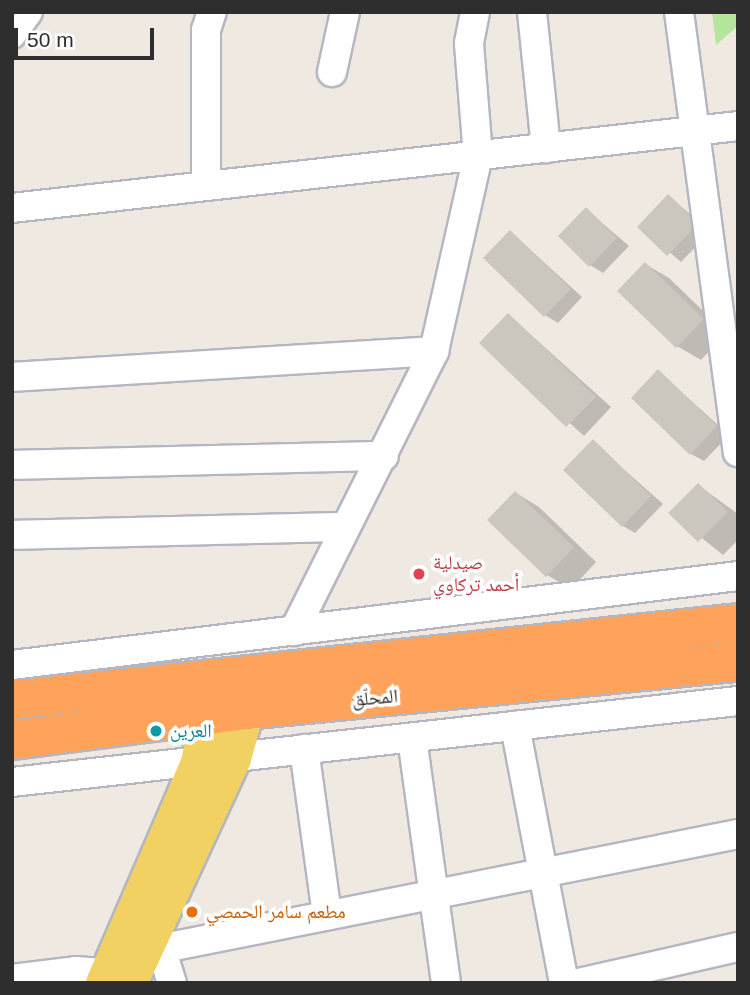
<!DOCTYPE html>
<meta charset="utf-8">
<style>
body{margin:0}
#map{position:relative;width:750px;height:995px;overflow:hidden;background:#efe9e1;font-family:Arial,"Noto Naskh Arabic",sans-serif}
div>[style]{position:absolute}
.green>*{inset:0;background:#b6e59e}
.shadow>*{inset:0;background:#0003}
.building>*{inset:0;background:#cbc7bf}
.roads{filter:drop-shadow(2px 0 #b4b7c1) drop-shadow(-2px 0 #b4b7c1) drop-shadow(0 2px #b4b7c1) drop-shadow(0 -2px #b4b7c1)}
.minor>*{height:28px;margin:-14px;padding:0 14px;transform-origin:14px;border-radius:14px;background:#fff}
.major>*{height:35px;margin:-17.5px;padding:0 17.5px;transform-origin:17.5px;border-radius:17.5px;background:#f2d163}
.highway>*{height:38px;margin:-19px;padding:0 19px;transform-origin:19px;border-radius:19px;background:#ffa35c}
.dots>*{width:19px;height:19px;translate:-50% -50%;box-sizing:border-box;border:4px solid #fff;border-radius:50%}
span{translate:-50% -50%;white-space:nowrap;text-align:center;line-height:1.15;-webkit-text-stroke:7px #fff;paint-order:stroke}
.health-label{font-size:19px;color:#be3a42}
.left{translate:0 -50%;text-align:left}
.street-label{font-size:19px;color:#2e2e2e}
.culture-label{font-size:19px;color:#0d838f}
.food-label{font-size:19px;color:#c56008}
.frame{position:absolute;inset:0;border:14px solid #2e2e2e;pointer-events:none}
.scale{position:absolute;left:14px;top:28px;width:140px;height:32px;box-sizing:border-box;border:4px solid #2e2e2e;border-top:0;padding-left:9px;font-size:21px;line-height:24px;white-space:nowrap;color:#2e2e2e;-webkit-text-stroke:5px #fff;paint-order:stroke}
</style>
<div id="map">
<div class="green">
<div style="clip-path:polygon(712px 12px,738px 12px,738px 26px,716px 45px)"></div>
</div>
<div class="shadow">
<div style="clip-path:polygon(668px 196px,711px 231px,681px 262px,639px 226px)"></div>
<div style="clip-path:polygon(586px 209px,629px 246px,603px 273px,590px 265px)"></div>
<div style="clip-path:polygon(511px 232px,582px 297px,558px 323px,545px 315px)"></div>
<div style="clip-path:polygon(645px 264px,669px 278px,726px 333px,701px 360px,677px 346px)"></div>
<div style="clip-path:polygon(509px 315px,611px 407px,584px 436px,482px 343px)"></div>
<div style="clip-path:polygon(658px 371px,729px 435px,704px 461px,691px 454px)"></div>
<div style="clip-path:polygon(593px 442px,663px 504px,635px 533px,623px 526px)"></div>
<div style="clip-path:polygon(698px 485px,738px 514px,738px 540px,723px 555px,671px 513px)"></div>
<div style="clip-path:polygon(516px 493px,539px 507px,596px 562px,571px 589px,547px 575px)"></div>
</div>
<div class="building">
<div style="clip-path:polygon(668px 194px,699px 223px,667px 256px,637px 227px)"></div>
<div style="clip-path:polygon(586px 207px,617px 238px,589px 267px,558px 236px)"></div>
<div style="clip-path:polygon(510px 230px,571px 289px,544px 317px,483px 258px)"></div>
<div style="clip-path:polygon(645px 262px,704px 319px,676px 348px,617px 291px)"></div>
<div style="clip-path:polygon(508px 313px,596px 397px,566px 427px,479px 343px)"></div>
<div style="clip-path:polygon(658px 369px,717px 426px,690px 455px,631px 398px)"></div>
<div style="clip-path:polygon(593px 439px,651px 496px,622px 527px,563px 470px)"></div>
<div style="clip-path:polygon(698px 483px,728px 512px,698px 542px,668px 513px)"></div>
<div style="clip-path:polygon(515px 491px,574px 547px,546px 577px,487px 520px)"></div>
</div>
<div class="roads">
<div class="minor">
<div style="left:532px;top:12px;width:137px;rotate:84.1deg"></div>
<div style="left:679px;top:12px;width:444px;rotate:82.4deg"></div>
<div style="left:12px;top:34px;width:27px;rotate:-54deg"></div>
<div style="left:332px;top:72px;width:61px;rotate:-77.8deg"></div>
<div style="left:206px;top:186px;width:156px;rotate:-90deg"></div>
<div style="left:206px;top:30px;width:19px;rotate:-72deg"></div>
<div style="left:12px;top:208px;width:731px;rotate:-6.44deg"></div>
<div style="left:12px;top:377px;width:423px;rotate:-3.5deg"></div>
<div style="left:12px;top:465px;width:372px;rotate:-1.4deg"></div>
<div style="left:12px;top:535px;width:333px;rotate:-1.4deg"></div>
<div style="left:294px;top:631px;width:313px;rotate:-63.4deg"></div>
<div style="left:434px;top:351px;width:200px;rotate:-77.3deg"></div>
<div style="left:478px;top:156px;width:113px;rotate:-94.6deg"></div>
<div style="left:469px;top:43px;width:32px;rotate:-79deg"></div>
<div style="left:12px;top:665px;width:731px;rotate:-6.99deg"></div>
<div style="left:515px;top:726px;width:262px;rotate:79.2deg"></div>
<div style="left:412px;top:738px;width:247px;rotate:82.1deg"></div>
<div style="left:304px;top:749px;width:168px;rotate:82.1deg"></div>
<div style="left:12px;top:782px;width:731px;rotate:-6.37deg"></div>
<div style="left:156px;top:932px;width:53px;rotate:72.6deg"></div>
<div style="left:164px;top:948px;width:585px;rotate:-11.23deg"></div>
<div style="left:12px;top:979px;width:64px;rotate:-7.1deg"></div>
<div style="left:76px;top:971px;width:51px;rotate:4.5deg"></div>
<div style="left:579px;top:983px;width:163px;rotate:-12.8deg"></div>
</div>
<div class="major">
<div style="left:103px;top:983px;width:241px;rotate:-66.7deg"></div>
<div style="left:198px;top:762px;width:49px;rotate:-78.2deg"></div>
<div style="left:129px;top:983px;width:248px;rotate:-65.2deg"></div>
<div style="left:233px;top:758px;width:50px;rotate:-74.8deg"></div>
</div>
<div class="highway">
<div style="left:12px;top:700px;width:730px;rotate:-6.05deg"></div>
<div style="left:12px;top:740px;width:236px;rotate:-7.3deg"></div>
<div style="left:246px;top:710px;width:494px;rotate:-5.6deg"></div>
</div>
</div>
<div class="dots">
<div style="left:419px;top:574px;background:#e0444e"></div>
<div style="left:156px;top:731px;background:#0f9aa8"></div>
<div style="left:192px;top:912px;background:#e8710a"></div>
</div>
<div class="health-label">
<span class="left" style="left:433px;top:574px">صيدلية<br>أحمد تركاوي</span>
</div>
<div class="street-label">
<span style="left:375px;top:698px;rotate:-5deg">المحلّق</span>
</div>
<div class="culture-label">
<span class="left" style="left:170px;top:731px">العرين</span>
</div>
<div class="food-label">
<span class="left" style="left:206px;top:912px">مطعم سامر الحمصي</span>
</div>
<div class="frame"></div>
<div class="scale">50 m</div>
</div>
